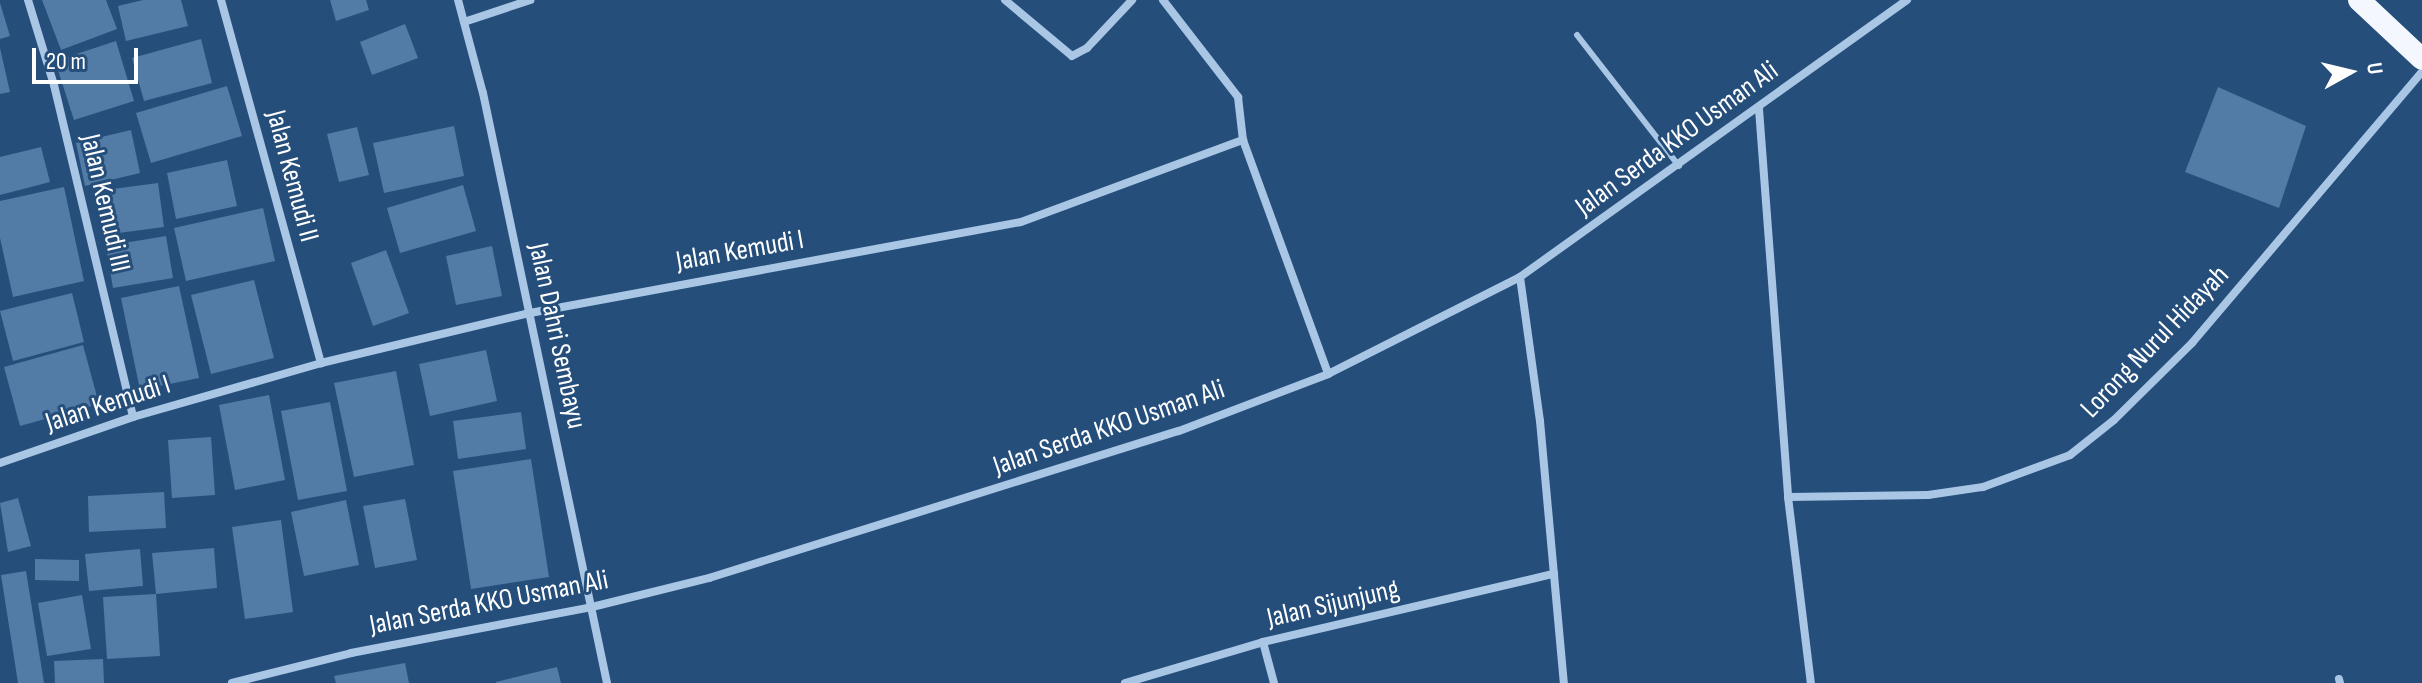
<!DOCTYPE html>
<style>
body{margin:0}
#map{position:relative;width:2422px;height:683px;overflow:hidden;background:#254e7b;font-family:"Sofia Sans Condensed",sans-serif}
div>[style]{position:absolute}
.building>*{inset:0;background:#527ba6}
.service>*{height:6px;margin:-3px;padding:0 3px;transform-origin:3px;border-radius:3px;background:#a9c6e4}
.minor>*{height:8px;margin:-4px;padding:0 4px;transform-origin:4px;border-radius:4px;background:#a9c6e4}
.trunk>*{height:22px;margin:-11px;padding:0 11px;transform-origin:11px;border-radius:11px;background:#f4f8fe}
span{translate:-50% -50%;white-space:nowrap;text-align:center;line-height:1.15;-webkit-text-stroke:6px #254e7b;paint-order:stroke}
.street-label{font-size:28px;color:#fff}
.north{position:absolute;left:2310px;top:32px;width:80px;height:80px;-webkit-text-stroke:6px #254e7b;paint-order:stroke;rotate:82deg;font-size:22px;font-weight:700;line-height:32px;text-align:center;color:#fff}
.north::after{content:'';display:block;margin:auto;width:28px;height:36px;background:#fff;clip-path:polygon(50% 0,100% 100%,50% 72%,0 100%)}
.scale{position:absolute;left:32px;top:48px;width:106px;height:36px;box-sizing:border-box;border:4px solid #fff;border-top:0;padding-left:10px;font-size:24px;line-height:28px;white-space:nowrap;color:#fff;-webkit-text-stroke:6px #254e7b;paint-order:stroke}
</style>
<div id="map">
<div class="building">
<div style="clip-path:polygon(42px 0,106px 0,117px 29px,61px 50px)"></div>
<div style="clip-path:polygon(143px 0,181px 0,188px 26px,126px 41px,118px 6px)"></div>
<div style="clip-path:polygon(330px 0,366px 0,369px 10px,336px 21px)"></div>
<div style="clip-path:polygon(0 3px,10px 36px,0 39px)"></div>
<div style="clip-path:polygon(405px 24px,418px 58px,372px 75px,360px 42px)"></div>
<div style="clip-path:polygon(201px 39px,212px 83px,144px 101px,132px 58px)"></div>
<div style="clip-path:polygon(116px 41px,134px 101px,74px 120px,55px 61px)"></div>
<div style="clip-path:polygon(0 48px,10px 92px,0 94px)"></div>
<div style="clip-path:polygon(227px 86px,242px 136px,151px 163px,136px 113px)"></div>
<div style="clip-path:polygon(2218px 87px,2306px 126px,2279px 208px,2185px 172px)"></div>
<div style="clip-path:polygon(454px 126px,464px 176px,384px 193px,373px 143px)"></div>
<div style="clip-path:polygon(357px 127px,369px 175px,339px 182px,327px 134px)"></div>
<div style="clip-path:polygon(131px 130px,140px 173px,85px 186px,76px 143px)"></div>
<div style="clip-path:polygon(41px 147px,50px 182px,0 195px,0 157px)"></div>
<div style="clip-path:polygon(227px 160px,237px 206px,176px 219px,167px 173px)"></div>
<div style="clip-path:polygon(158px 183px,164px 227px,111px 234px,105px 190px)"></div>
<div style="clip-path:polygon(463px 185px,476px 231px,400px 253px,387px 208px)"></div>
<div style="clip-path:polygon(64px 187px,84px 281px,13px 297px,0 238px,0 201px)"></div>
<div style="clip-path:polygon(263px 208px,275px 261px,186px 281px,174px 228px)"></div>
<div style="clip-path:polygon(166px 236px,173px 278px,113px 288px,106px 246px)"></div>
<div style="clip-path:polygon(492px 246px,502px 296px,456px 305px,446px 256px)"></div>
<div style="clip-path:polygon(386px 250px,409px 313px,373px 326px,351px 263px)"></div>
<div style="clip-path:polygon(254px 280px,274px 358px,211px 374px,191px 295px)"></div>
<div style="clip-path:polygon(179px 286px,199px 378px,140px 390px,121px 298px)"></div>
<div style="clip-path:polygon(72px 293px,84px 342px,13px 361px,0 311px)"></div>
<div style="clip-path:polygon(83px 345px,99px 404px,20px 426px,4px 367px)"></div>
<div style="clip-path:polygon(486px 350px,497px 401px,430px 416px,419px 364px)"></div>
<div style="clip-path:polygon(396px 371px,414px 465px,354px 477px,334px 383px)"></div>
<div style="clip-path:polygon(269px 395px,285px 480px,235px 490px,219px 405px)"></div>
<div style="clip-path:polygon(330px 402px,347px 491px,298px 500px,281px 411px)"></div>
<div style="clip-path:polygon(521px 412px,526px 449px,458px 459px,453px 421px)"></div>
<div style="clip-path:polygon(211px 437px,215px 495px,172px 498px,168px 440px)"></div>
<div style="clip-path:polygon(531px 459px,549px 577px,471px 589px,453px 471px)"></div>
<div style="clip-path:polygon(164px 492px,166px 528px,89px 532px,88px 496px)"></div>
<div style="clip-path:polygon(18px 498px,31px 546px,8px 552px,0 503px)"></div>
<div style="clip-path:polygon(405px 499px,417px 560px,375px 568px,363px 506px)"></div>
<div style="clip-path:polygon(346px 500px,359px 565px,304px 576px,291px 512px)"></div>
<div style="clip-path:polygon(281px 520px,293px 612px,245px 619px,232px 527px)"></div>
<div style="clip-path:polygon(214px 548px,217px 588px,156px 594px,152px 553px)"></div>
<div style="clip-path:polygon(140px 549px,143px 586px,89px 591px,85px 554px)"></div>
<div style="clip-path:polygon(35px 559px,79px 560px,79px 581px,35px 580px)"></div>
<div style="clip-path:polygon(26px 571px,44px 683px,18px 683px,1px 575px)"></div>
<div style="clip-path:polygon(156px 594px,160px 656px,107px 659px,103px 597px)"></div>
<div style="clip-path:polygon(82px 595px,91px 649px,47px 656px,38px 603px)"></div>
<div style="clip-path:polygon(103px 659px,104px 683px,55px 683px,54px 661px)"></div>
<div style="clip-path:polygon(405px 663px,409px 683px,336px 683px,334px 676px)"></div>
<div style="clip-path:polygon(557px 667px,561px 683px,496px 683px,496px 682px)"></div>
</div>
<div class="service">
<div style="left:1577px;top:35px;width:166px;rotate:52.1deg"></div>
</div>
<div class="minor">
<div style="left:28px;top:0;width:89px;rotate:73deg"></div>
<div style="left:54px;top:85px;width:341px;rotate:76.6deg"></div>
<div style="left:221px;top:0;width:377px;rotate:74.6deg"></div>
<div style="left:458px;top:0;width:96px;rotate:75deg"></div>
<div style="left:483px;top:93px;width:603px;rotate:78.13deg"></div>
<div style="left:1005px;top:0;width:87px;rotate:39.9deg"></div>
<div style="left:1072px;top:56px;width:17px;rotate:-28deg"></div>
<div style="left:1087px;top:48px;width:66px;rotate:-46.8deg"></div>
<div style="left:1163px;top:0;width:123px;rotate:52.3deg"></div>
<div style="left:1238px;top:97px;width:43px;rotate:83.4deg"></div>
<div style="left:464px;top:22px;width:70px;rotate:-18.4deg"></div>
<div style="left:1759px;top:109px;width:389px;rotate:85.7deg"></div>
<div style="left:1788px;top:497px;width:187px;rotate:83deg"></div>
<div style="left:1520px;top:277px;width:145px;rotate:82.1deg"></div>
<div style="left:1540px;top:421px;width:263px;rotate:84.8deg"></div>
<div style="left:0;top:463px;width:141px;rotate:-19.1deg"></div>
<div style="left:133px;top:417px;width:196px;rotate:-16deg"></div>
<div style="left:321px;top:363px;width:215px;rotate:-13.5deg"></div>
<div style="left:530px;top:313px;width:499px;rotate:-10.5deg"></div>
<div style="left:1021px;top:222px;width:237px;rotate:-20.3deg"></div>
<div style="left:1243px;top:140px;width:249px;rotate:70deg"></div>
<div style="left:1788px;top:497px;width:140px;rotate:-0.8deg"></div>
<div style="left:1928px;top:495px;width:56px;rotate:-8.3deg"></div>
<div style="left:1983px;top:487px;width:93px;rotate:-20.2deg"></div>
<div style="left:2070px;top:455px;width:56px;rotate:-38.5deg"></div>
<div style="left:2114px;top:420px;width:110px;rotate:-44.6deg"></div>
<div style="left:2192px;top:343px;width:355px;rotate:-49.7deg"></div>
<div style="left:1263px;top:642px;width:42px;rotate:75deg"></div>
<div style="left:2339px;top:679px;width:4px;rotate:76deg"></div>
<div style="left:232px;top:683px;width:123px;rotate:-14.1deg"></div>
<div style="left:351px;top:653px;width:245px;rotate:-10.8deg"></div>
<div style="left:592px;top:607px;width:121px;rotate:-13.9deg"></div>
<div style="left:709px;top:578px;width:492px;rotate:-17.4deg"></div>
<div style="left:1179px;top:431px;width:160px;rotate:-20.9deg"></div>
<div style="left:1328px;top:374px;width:215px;rotate:-26.8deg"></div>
<div style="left:1520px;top:277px;width:476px;rotate:-35.6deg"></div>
<div style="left:1125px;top:683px;width:144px;rotate:-16.5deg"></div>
<div style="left:1263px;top:642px;width:299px;rotate:-13.2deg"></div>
</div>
<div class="trunk">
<div style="left:2359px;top:0;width:86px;rotate:43.1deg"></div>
</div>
<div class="street-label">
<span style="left:1677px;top:139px;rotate:-36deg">Jalan Serda KKO Usman Ali</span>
<span style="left:292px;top:176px;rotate:75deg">Jalan Kemudi II</span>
<span style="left:105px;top:203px;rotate:77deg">Jalan Kemudi III</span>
<span style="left:740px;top:251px;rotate:-10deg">Jalan Kemudi I</span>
<span style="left:557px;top:336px;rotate:78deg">Jalan Dahri Sembayu</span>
<span style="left:2155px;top:342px;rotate:-46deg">Lorong Nurul Hidayah</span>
<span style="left:108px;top:404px;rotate:-18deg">Jalan Kemudi I</span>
<span style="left:1109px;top:428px;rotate:-19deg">Jalan Serda KKO Usman Ali</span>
<span style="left:489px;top:603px;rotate:-11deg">Jalan Serda KKO Usman Ali</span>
<span style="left:1333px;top:604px;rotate:-13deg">Jalan Sijunjung</span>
</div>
<div class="north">U</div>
<div class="scale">20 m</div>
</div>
